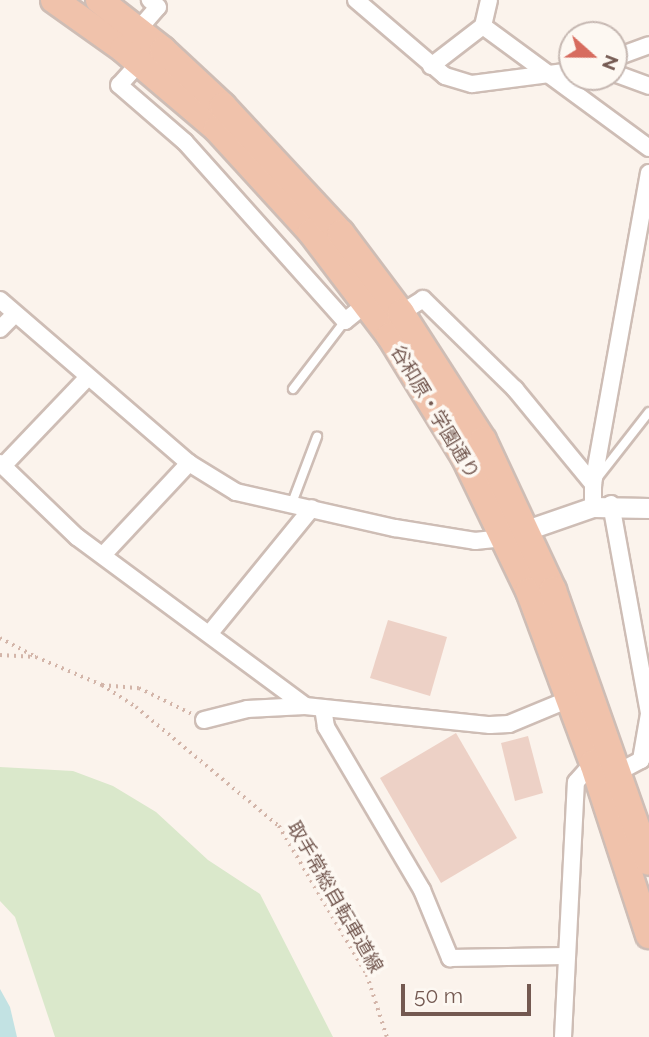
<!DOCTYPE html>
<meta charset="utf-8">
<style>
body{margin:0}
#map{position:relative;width:649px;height:1037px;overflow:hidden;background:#fbf3ec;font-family:Raleway,"Noto Sans JP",sans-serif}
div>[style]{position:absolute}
.green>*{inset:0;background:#dae8cb}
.water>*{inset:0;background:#c2e2e3}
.building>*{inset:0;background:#edd1c6}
.path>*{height:3.5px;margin-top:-1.75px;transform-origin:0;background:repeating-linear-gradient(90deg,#d3b5a9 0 2px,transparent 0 7px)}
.roads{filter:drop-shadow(2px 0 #cebdb5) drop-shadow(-2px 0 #cebdb5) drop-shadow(0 2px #cebdb5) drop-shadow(0 -2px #cebdb5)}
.service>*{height:8px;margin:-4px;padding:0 4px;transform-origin:4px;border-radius:4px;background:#fff}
.minor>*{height:16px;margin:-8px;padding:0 8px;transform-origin:8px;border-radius:8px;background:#fff}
.tertiary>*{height:19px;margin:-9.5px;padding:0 9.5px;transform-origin:9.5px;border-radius:9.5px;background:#fff}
.trunk>*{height:26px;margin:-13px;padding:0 13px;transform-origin:13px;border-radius:13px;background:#f0c2ab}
span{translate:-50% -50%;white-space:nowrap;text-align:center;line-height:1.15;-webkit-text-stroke:7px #fdf8f2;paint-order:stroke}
.street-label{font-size:19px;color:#745951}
.north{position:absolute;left:558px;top:21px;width:70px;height:70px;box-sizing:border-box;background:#fdf8f2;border:2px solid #c6b8b2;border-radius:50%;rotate:111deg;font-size:19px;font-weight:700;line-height:28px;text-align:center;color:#745951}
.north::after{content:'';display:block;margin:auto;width:24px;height:32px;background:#d76c5f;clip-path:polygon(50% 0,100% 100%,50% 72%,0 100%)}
.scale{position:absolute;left:401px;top:984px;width:130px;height:32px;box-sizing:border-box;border:4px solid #745951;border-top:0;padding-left:9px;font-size:21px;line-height:24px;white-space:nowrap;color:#745951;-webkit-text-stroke:5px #fdf8f2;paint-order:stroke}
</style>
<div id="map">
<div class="green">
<div style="clip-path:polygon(0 767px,73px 771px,113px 786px,156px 812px,208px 860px,260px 894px,333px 1037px,55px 1037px,15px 917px,0 901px)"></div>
</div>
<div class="water">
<div style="clip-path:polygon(0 989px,10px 1007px,17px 1037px,0 1037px)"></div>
</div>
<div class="building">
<div style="clip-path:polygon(388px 620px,447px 637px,430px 696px,370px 678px)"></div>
<div style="clip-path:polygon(456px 733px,517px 838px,441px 883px,380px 778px)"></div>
<div style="clip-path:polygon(528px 736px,543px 793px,515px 801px,501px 743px)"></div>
</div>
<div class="path">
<div style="left:0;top:638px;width:38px;rotate:28deg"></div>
<div style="left:0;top:655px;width:36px;rotate:3deg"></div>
<div style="left:36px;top:657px;width:72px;rotate:23deg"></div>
<div style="left:102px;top:685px;width:37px;rotate:5deg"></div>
<div style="left:139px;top:688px;width:59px;rotate:26.1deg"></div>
<div style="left:102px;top:685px;width:40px;rotate:32.9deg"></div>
<div style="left:136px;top:707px;width:186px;rotate:39.8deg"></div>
<div style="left:279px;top:826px;width:173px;rotate:59.4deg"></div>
<div style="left:367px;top:975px;width:65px;rotate:72.1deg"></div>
</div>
<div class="roads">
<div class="service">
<div style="left:293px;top:389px;width:86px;rotate:-52.6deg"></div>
<div style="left:599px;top:476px;width:81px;rotate:-52deg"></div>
<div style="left:292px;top:503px;width:71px;rotate:-69.3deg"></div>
</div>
<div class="minor">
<div style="left:356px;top:0;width:117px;rotate:40.5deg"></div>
<div style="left:445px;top:76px;width:28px;rotate:17deg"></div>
<div style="left:472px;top:84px;width:101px;rotate:-7.4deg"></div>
<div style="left:483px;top:26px;width:206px;rotate:36.3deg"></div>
<div style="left:138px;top:30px;width:30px;rotate:-49deg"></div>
<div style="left:158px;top:7px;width:11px;rotate:-139deg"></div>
<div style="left:614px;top:58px;width:37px;rotate:-20deg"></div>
<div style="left:140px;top:62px;width:31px;rotate:132deg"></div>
<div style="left:119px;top:85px;width:87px;rotate:40.8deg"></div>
<div style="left:185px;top:142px;width:240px;rotate:48.2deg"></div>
<div style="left:345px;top:321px;width:27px;rotate:-39deg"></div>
<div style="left:431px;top:66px;width:66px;rotate:-37.6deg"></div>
<div style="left:483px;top:26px;width:27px;rotate:-77deg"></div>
<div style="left:614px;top:73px;width:37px;rotate:20deg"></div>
<div style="left:0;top:300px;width:250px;rotate:40.8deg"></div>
<div style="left:189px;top:463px;width:55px;rotate:31.7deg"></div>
<div style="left:236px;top:492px;width:163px;rotate:12.8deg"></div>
<div style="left:395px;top:528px;width:81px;rotate:9.2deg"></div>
<div style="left:475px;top:541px;width:30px;rotate:-6deg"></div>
<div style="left:401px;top:313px;width:26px;rotate:-32deg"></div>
<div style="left:423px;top:299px;width:129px;rotate:44.4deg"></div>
<div style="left:515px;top:389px;width:123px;rotate:50.6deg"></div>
<div style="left:0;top:329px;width:21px;rotate:-45deg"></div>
<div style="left:0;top:463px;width:107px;rotate:43.9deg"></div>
<div style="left:77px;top:537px;width:284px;rotate:36.5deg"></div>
<div style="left:3px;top:466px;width:122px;rotate:-46.3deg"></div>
<div style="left:611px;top:504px;width:213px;rotate:79.7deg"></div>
<div style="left:649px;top:714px;width:47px;rotate:99.9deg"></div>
<div style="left:641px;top:760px;width:27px;rotate:152deg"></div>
<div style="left:593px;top:507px;width:23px;rotate:-90deg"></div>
<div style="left:593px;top:484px;width:316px;rotate:-79.8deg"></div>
<div style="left:103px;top:555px;width:126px;rotate:-46.9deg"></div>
<div style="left:210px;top:633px;width:161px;rotate:-50.8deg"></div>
<div style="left:323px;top:708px;width:19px;rotate:81deg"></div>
<div style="left:326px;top:727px;width:189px;rotate:59.5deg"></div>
<div style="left:422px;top:890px;width:74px;rotate:67.6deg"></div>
<div style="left:450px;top:958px;width:115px;rotate:-1deg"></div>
<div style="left:204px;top:720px;width:44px;rotate:-14.3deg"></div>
<div style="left:247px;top:709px;width:58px;rotate:-3deg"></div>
<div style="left:305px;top:706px;width:186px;rotate:5.9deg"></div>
<div style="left:490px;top:725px;width:19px;rotate:-3deg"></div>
<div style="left:509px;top:724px;width:65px;rotate:-22.6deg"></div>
<div style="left:563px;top:1037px;width:255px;rotate:-87.1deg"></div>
<div style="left:576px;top:782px;width:25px;rotate:-48deg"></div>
</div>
<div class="tertiary">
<div style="left:512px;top:535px;width:86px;rotate:-19.1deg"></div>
<div style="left:593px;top:507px;width:56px;rotate:1deg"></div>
</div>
<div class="trunk">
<div style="left:54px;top:0;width:85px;rotate:35.4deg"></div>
<div style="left:123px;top:49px;width:123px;rotate:40.4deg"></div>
<div style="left:217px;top:129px;width:139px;rotate:47.6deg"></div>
<div style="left:311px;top:232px;width:131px;rotate:52.8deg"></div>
<div style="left:390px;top:336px;width:143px;rotate:58.4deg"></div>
<div style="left:465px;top:458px;width:148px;rotate:64.3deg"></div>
<div style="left:529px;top:591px;width:184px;rotate:69.6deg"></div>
<div style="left:593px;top:763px;width:181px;rotate:72deg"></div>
<div style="left:99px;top:0;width:81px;rotate:38deg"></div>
<div style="left:163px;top:50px;width:82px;rotate:43deg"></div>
<div style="left:223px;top:106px;width:173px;rotate:47.1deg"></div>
<div style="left:341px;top:233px;width:100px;rotate:53.1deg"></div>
<div style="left:401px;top:313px;width:151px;rotate:57.2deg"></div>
<div style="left:483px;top:440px;width:166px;rotate:65deg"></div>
<div style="left:553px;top:590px;width:288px;rotate:70.6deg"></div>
</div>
</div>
<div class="street-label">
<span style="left:435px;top:412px;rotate:59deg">谷和原・学園通り</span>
<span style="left:335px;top:897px;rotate:60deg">取手常総自転車道線</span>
</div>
<div class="north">N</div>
<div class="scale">50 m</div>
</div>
